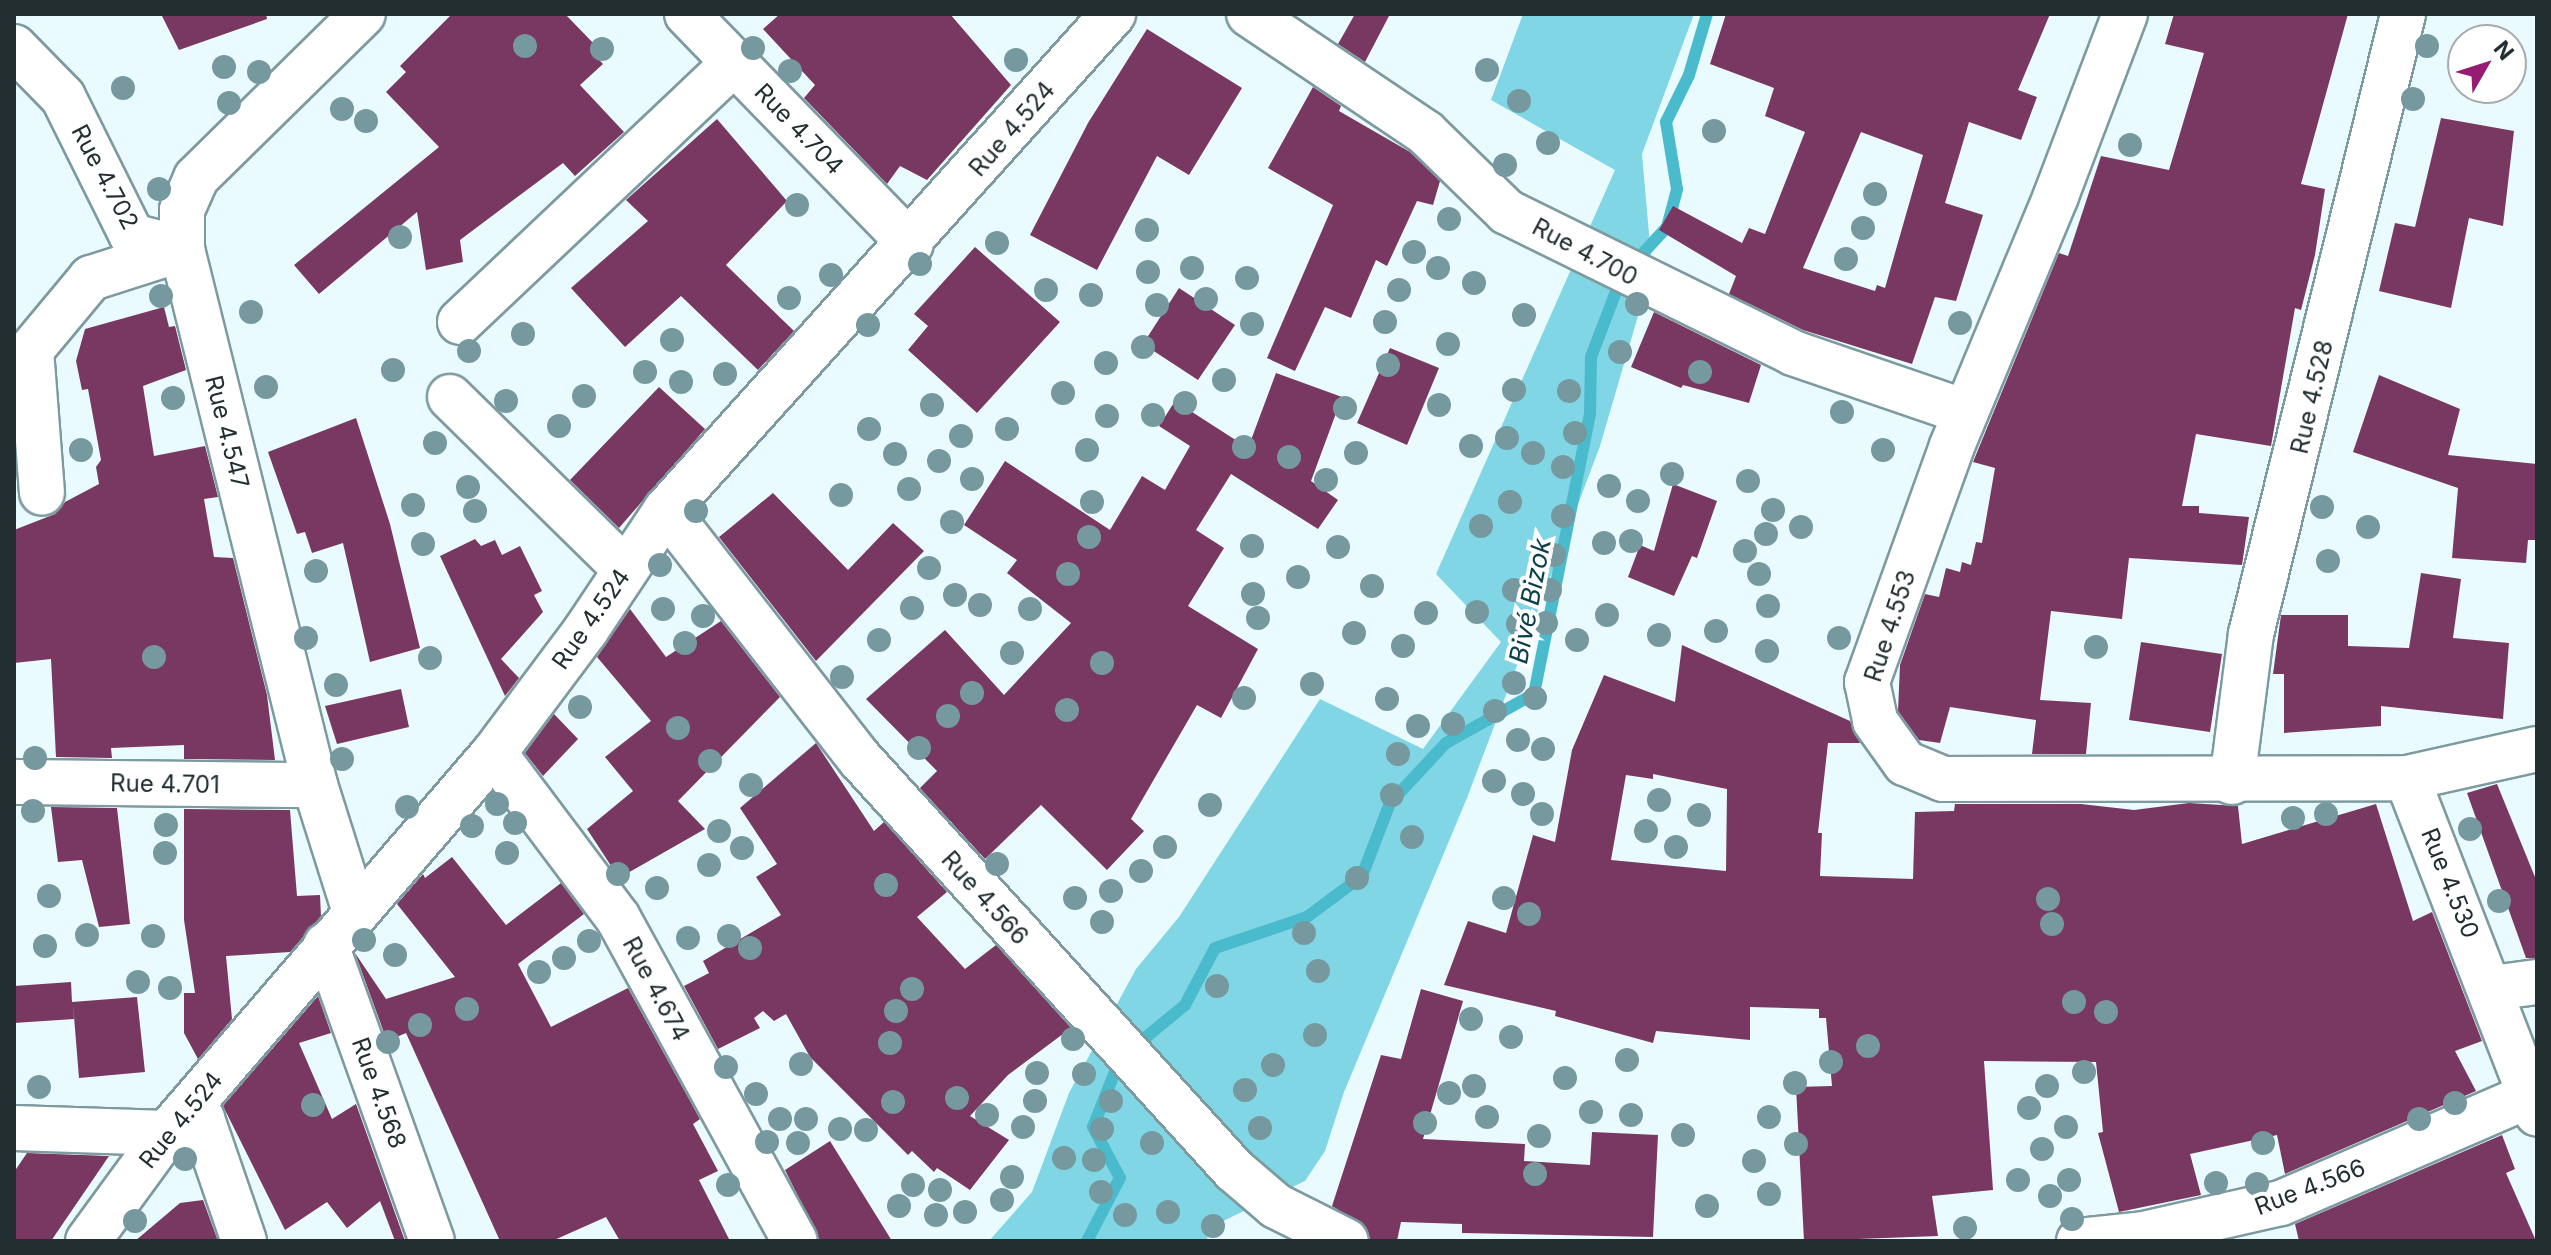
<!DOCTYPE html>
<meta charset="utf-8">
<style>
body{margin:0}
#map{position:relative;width:2551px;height:1255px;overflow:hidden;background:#e9fbff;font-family:Inter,sans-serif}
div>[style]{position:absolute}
.green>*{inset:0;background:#80d6e4}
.stream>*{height:12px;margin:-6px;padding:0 6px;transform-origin:6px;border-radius:6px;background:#4abbcc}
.building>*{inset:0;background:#783861}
.roads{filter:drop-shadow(2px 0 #7d9a9f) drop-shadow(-2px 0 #7d9a9f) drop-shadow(0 2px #7d9a9f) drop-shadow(0 -2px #7d9a9f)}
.minor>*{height:44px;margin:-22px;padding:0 22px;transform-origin:22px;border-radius:22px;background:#fff}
.trees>*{width:24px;height:24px;margin:-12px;border-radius:50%;background:#76999f}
span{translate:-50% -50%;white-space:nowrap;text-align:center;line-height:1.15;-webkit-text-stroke:8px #fff;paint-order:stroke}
.street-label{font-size:24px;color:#222e30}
.water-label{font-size:26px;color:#0a3f46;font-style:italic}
.frame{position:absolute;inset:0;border:16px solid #222e30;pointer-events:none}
.north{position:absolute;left:2447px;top:24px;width:80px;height:80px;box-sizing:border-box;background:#fff;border:2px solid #a7abac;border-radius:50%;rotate:51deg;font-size:22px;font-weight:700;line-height:32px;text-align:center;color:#222e30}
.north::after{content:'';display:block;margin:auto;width:28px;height:36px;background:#971a73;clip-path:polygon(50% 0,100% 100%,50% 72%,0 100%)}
</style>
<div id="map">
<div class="green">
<div style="clip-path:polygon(1523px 14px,1694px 14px,1642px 154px,1652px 268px,1600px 446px,1467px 798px,1344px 1092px,1325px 1151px,1305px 1181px,1213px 1226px,1206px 1241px,989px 1241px,1032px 1192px,1069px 1093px,1136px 969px,1179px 917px,1320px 699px,1423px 749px,1501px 642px,1436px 574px,1615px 170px,1491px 100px)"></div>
</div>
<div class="stream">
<div style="left:1134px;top:1047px;width:66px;rotate:-39.5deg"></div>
<div style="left:1185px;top:1005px;width:64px;rotate:-62.2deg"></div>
<div style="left:1215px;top:948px;width:97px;rotate:-18.6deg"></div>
<div style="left:1307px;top:917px;width:69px;rotate:-36.7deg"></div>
<div style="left:1362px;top:876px;width:78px;rotate:-69deg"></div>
<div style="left:1390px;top:803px;width:82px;rotate:-47deg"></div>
<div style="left:1446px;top:743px;width:101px;rotate:-29.1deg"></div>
<div style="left:1534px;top:694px;width:286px;rotate:-78.7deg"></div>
<div style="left:1590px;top:414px;width:57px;rotate:-89deg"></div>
<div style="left:1591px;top:357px;width:87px;rotate:-69.1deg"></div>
<div style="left:1622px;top:276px;width:67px;rotate:-47.4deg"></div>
<div style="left:1667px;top:227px;width:39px;rotate:-75deg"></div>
<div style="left:1677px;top:189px;width:68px;rotate:-99.3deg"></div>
<div style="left:1666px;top:122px;width:52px;rotate:-63.9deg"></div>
<div style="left:1689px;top:75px;width:64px;rotate:-73.6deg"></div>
<div style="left:1087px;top:1241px;width:71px;rotate:-62.4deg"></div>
<div style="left:1120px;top:1178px;width:58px;rotate:-117.9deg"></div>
<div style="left:1093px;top:1127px;width:73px;rotate:-68.3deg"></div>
</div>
<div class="building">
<div style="clip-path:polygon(161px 14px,266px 14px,267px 19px,179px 50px)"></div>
<div style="clip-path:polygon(452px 14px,565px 14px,597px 47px,592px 52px,603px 64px,580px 85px,624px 132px,575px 176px,563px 163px,460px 240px,463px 262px,426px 270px,417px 212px,319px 294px,294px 265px,439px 147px,386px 92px,406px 72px,400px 66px)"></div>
<div style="clip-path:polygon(780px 14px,950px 14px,1011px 85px,927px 180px,900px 166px,887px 184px,804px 98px,815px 85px,763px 29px)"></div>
<div style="clip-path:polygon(1355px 14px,1390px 14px,1365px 62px,1338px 44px)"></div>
<div style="clip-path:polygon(evenodd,1726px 14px,2050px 14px,2018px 90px,2037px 97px,2021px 140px,1969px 122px,1945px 203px,1983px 215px,1956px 301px,1935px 297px,1912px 364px,1803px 330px,1729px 294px,1736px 276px,1659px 230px,1673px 206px,1742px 243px,1749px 228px,1765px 234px,1805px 132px,1765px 116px,1774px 88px,1710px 64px,1726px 14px,1861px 132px,1923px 155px,1885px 288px,1877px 285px,1875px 291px,1803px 268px,1861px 132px)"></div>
<div style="clip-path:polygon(2174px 14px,2348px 14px,2301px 184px,2325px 189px,2315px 255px,2301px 310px,2295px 308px,2271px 446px,2196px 434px,2182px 506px,2199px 506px,2199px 513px,2249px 517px,2242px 565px,2129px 558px,2122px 619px,2051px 611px,2040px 700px,2091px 703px,2086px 754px,2032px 754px,2036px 720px,1950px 707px,1940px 743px,1919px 740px,1898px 711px,1900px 665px,1925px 594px,1939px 597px,1946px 568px,1960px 572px,1962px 562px,1971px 565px,1976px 542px,1982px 543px,1995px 468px,1973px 462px,2059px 253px,2068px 256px,2101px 156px,2169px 170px,2204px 53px,2165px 44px)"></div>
<div style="clip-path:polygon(1147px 29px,1242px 88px,1189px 175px,1157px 156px,1097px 270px,1030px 235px,1088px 123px)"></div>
<div style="clip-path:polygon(1313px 87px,1341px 106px,1339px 111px,1410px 152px,1440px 181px,1433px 205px,1417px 201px,1387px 266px,1376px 260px,1351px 318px,1325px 307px,1295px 371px,1267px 358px,1333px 205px,1268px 168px)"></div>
<div style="clip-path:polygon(2441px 118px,2514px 131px,2503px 226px,2469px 218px,2451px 308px,2379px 291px,2395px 223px,2415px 227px)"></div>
<div style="clip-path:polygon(717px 119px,787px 201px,726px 265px,794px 331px,758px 370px,681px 296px,625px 347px,571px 288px,648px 221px,626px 200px)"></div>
<div style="clip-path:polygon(975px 247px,1060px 322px,977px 413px,908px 350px,928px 326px,914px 314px)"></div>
<div style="clip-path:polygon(1179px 288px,1235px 325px,1198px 380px,1143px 344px)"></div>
<div style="clip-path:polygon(164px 307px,169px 327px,175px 326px,186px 370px,143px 386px,154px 456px,205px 446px,218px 497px,204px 499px,214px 557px,233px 558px,267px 695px,275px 760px,184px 759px,184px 745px,111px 748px,112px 758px,56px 757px,51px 659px,14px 663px,14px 530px,55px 514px,65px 502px,99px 484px,96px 467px,101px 460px,88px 389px,82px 390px,76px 361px,85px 329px)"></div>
<div style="clip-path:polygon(1654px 312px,1761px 365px,1749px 403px,1683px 385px,1681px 388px,1631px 367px)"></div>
<div style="clip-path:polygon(1390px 348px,1439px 368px,1407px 445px,1357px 423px)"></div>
<div style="clip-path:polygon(1276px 373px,1342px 397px,1311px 481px,1338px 500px,1318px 529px,1231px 474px,1196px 530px,1224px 548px,1188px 606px,1258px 649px,1221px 718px,1197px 705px,1131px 819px,1144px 831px,1107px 870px,1041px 805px,985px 859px,920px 788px,937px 771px,866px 699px,945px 630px,1004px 695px,1071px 623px,1007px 573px,1017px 560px,964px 525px,1005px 461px,1110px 530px,1142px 476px,1165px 490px,1190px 446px,1159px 426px,1175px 401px,1248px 448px)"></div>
<div style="clip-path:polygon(2379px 375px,2460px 409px,2448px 455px,2537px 464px,2537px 540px,2528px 540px,2526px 563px,2452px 558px,2458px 488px,2353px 452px)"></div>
<div style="clip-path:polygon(659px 387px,705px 429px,619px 528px,570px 480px)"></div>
<div style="clip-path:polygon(356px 418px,390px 524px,420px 648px,370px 662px,343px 543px,312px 553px,305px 532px,297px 534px,268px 452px)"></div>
<div style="clip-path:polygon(1673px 484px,1717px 501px,1697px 558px,1692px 556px,1674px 596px,1628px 577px,1640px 545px,1654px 551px)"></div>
<div style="clip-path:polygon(773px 493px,848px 570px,893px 523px,924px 551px,816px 661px,719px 537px)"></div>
<div style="clip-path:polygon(475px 539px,481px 546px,495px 540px,502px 555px,520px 546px,542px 591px,534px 595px,543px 612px,501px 659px,519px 678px,505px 696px,440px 556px)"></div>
<div style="clip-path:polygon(2421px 573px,2461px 579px,2453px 638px,2509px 643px,2503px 719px,2381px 706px,2381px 726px,2284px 733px,2284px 674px,2273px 674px,2281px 615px,2348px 615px,2348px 646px,2409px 648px)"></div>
<div style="clip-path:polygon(630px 609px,666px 657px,721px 621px,780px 697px,678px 801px,705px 829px,619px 878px,587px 829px,633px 791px,605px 757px,651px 721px,597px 657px)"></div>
<div style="clip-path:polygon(2141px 642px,2222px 654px,2210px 732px,2129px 720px)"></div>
<div style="clip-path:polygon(evenodd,1682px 645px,1850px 721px,1860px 743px,1828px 743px,1818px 833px,1822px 833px,1820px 876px,1913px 879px,1915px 812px,1954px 811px,1955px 804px,2081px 804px,2134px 810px,2189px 803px,2238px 806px,2242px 844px,2376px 804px,2413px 921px,2432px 912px,2482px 1041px,2455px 1051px,2476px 1091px,2285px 1174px,2277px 1135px,2190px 1154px,2201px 1195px,2119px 1212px,2098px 1133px,2103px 1132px,2096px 1062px,1984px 1061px,1993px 1190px,1932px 1196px,1938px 1236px,1804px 1241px,1796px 1087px,1832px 1086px,1826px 1018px,1819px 1018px,1819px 1009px,1750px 1007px,1750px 1040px,1656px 1031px,1653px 1043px,1555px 1016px,1556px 1011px,1444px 985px,1468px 921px,1506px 933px,1533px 835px,1555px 842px,1572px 750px,1604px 675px,1675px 702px,1682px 645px,1653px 774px,1727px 789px,1726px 871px,1611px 860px,1626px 775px,1653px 779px,1653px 774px)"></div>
<div style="clip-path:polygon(401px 689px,409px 727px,337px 744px,325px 706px)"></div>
<div style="clip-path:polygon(554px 714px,578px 739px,543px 776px,525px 753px)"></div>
<div style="clip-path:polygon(816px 743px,874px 831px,884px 822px,947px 892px,917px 917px,965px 969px,996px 945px,1071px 1028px,1008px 1075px,970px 1116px,1009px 1140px,970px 1190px,937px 1168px,934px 1172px,912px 1151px,908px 1155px,810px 1057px,786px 1014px,774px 1021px,763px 1011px,754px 1018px,760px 1028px,718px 1049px,684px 986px,709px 973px,703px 961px,781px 915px,756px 877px,777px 864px,740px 808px)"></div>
<div style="clip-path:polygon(2497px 784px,2537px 882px,2537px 958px,2526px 958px,2467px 793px)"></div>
<div style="clip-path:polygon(51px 807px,117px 808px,130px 924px,99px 927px,82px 860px,58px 862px)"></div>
<div style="clip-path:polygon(184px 809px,290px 810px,297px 896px,320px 895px,321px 916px,290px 952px,226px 956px,232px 1019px,198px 1059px,184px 1033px,184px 993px,195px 993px,184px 920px)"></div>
<div style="clip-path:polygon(452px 857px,506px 925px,561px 883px,584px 914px,518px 964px,551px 1027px,628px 988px,700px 1119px,693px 1124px,718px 1171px,699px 1180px,730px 1241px,620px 1241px,606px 1217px,552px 1241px,500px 1241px,406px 1033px,387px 1041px,355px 953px,386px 999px,455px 977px,397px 904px,423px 874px,425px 878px)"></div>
<div style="clip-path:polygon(71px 982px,72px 1002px,137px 997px,145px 1072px,79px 1078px,73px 1004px,74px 1019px,14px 1023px,14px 986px)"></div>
<div style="clip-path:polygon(1421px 989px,1463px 1001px,1423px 1139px,1525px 1144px,1524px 1161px,1590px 1165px,1592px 1132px,1658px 1135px,1653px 1237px,1462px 1233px,1462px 1224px,1401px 1222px,1397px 1241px,1371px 1241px,1366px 1227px,1332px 1206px,1381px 1055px,1401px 1059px)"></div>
<div style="clip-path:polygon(318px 996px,331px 1033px,299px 1043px,332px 1119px,356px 1104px,405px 1241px,395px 1241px,380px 1201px,347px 1228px,327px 1202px,285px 1230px,223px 1106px)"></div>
<div style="clip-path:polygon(2502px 1135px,2515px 1169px,2506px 1173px,2536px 1241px,2299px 1241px,2295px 1224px)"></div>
<div style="clip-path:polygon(830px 1141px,892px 1241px,820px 1241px,785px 1170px)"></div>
<div style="clip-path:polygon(27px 1153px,109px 1156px,51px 1241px,14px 1241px,14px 1172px)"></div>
<div style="clip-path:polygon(203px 1200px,218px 1241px,135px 1241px,180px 1203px)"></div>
</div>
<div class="roads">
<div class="minor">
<div style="left:687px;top:14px;width:321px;rotate:45.8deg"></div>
<div style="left:1249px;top:14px;width:213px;rotate:33.9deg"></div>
<div style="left:1426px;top:133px;width:113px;rotate:44.3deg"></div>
<div style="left:1507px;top:212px;width:319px;rotate:26.2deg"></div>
<div style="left:1793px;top:353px;width:182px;rotate:18.9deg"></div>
<div style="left:2125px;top:14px;width:195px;rotate:110.8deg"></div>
<div style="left:2056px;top:196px;width:271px;rotate:112.6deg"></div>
<div style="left:1952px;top:446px;width:251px;rotate:109.8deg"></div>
<div style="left:1867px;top:682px;width:40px;rotate:78deg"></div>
<div style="left:1875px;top:721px;width:52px;rotate:54.5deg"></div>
<div style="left:1905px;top:763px;width:41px;rotate:22.8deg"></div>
<div style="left:1943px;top:779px;width:464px;rotate:-0.1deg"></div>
<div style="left:14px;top:47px;width:70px;rotate:45.6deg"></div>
<div style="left:63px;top:97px;width:155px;rotate:63.6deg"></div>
<div style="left:132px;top:236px;width:52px;rotate:14.6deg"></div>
<div style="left:182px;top:249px;width:96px;rotate:162.3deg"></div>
<div style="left:91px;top:278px;width:94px;rotate:129.8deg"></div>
<div style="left:31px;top:350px;width:143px;rotate:85.6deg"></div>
<div style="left:460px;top:322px;width:377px;rotate:-43.4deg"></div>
<div style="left:450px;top:397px;width:245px;rotate:44.5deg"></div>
<div style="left:666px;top:510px;width:316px;rotate:52.1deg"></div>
<div style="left:860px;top:759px;width:556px;rotate:47.7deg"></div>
<div style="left:1234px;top:1170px;width:55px;rotate:40.6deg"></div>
<div style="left:1276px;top:1206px;width:78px;rotate:26.6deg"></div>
<div style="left:2537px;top:749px;width:133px;rotate:167.4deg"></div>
<div style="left:2407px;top:778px;width:360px;rotate:68.8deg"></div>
<div style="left:494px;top:753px;width:206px;rotate:53.1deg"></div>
<div style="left:618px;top:918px;width:368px;rotate:61.3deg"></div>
<div style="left:14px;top:782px;width:301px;rotate:0.6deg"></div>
<div style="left:2232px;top:782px;width:149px;rotate:-82.7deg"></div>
<div style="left:2251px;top:634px;width:638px;rotate:-76.22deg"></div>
<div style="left:355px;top:912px;width:133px;rotate:-107.5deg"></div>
<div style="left:315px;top:785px;width:552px;rotate:-103.94deg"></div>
<div style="left:182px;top:249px;width:39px;rotate:-90deg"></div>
<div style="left:182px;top:210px;width:35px;rotate:-66deg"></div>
<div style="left:196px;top:178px;width:234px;rotate:-44.5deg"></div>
<div style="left:326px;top:945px;width:314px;rotate:70.3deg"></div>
<div style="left:2492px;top:988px;width:45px;rotate:-7.6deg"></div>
<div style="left:14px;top:1128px;width:153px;rotate:1.9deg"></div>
<div style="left:167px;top:1133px;width:38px;rotate:-22deg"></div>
<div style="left:202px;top:1119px;width:129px;rotate:71deg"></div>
<div style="left:88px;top:1241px;width:134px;rotate:-53.8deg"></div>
<div style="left:167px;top:1133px;width:501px;rotate:-49.29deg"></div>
<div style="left:494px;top:753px;width:154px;rotate:-53.2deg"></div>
<div style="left:586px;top:630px;width:144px;rotate:-56.3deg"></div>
<div style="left:666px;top:510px;width:668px;rotate:-47.97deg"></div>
<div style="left:2079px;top:1241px;width:65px;rotate:-6.1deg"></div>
<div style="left:2144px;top:1234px;width:140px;rotate:-12.8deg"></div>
<div style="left:2281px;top:1203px;width:271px;rotate:-23.4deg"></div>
</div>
</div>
<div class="trees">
<div style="left:525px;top:46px"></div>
<div style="left:2427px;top:46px"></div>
<div style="left:753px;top:48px"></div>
<div style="left:602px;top:49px"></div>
<div style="left:1016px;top:60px"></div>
<div style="left:224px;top:67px"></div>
<div style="left:1487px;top:70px"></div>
<div style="left:790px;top:71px"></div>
<div style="left:259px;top:72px"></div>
<div style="left:123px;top:88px"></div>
<div style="left:2413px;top:99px"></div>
<div style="left:1519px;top:101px"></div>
<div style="left:229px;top:103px"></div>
<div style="left:342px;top:109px"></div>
<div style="left:366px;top:121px"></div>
<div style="left:1714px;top:131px"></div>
<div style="left:1548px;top:143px"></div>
<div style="left:2130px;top:145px"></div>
<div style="left:1505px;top:165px"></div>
<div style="left:159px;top:189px"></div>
<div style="left:1875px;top:194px"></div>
<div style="left:797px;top:205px"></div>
<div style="left:1449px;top:219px"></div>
<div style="left:1863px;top:228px"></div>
<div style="left:1147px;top:230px"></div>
<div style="left:400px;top:237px"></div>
<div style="left:997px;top:243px"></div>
<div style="left:1414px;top:252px"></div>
<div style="left:1846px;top:259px"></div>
<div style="left:920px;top:264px"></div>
<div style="left:1192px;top:268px"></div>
<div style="left:1438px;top:268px"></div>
<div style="left:1148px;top:272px"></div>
<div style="left:831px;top:275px"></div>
<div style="left:1247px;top:278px"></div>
<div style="left:1474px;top:283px"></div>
<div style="left:1046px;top:290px"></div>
<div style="left:1399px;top:290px"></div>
<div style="left:1091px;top:295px"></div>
<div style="left:161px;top:296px"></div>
<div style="left:789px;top:298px"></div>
<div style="left:1206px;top:299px"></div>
<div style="left:1637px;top:304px"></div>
<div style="left:1157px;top:305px"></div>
<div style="left:251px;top:312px"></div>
<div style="left:1524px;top:315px"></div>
<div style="left:1385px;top:322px"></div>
<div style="left:1960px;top:323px"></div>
<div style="left:1252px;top:324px"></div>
<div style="left:868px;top:325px"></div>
<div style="left:523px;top:334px"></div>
<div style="left:672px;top:340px"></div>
<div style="left:1448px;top:344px"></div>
<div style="left:1143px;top:347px"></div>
<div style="left:469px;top:351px"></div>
<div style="left:1620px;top:352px"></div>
<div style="left:1106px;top:363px"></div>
<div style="left:1388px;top:365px"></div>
<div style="left:393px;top:370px"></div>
<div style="left:645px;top:372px"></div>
<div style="left:1700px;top:372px"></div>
<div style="left:725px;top:374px"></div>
<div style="left:1224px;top:380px"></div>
<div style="left:681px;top:382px"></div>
<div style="left:266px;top:387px"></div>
<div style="left:1514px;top:390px"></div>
<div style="left:1569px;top:391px"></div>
<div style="left:1063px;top:393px"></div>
<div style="left:584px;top:396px"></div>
<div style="left:173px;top:398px"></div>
<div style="left:506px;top:401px"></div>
<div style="left:1185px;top:403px"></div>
<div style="left:932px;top:405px"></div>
<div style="left:1439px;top:405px"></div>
<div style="left:1345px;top:408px"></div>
<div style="left:1842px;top:412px"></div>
<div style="left:1153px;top:415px"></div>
<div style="left:1107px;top:416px"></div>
<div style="left:559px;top:426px"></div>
<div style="left:869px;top:429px"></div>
<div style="left:1007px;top:429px"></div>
<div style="left:1575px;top:433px"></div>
<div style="left:961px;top:436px"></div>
<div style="left:1507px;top:438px"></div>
<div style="left:435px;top:443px"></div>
<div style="left:1471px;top:446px"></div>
<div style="left:1244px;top:447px"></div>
<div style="left:81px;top:450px"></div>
<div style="left:1087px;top:450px"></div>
<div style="left:1883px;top:450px"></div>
<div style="left:1356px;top:453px"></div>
<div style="left:1533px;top:453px"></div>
<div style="left:895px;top:454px"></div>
<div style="left:1289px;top:457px"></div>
<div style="left:939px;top:461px"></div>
<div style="left:1563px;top:467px"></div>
<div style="left:1672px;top:474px"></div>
<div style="left:972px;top:479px"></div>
<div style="left:1326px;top:480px"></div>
<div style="left:1748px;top:481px"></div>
<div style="left:1609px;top:486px"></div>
<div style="left:468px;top:487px"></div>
<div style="left:909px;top:489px"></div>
<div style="left:841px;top:495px"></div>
<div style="left:1638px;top:501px"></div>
<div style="left:1092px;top:502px"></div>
<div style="left:1510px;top:502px"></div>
<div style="left:413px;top:505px"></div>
<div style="left:2322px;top:507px"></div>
<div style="left:1773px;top:510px"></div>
<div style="left:475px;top:511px"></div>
<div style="left:696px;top:511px"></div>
<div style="left:1563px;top:516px"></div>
<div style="left:952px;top:522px"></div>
<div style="left:1481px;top:526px"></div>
<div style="left:1801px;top:527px"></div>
<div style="left:2368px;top:527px"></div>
<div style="left:1766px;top:534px"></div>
<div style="left:1089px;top:537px"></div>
<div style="left:1631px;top:541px"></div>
<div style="left:1604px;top:543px"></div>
<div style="left:423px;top:544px"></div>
<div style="left:1252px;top:546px"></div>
<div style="left:1338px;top:547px"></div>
<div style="left:1745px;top:551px"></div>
<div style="left:1554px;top:555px"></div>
<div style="left:2328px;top:561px"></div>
<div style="left:660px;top:565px"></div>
<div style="left:929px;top:568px"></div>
<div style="left:316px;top:571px"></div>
<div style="left:1068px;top:574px"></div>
<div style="left:1759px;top:574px"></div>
<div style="left:1298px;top:577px"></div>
<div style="left:1372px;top:586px"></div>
<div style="left:1514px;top:590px"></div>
<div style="left:1550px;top:590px"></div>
<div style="left:1253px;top:594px"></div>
<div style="left:955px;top:595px"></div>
<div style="left:980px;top:605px"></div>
<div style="left:1768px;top:606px"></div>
<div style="left:912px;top:608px"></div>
<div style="left:663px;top:609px"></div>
<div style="left:1030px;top:609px"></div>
<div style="left:1477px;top:612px"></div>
<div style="left:1426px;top:613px"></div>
<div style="left:1607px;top:615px"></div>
<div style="left:703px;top:616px"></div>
<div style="left:1258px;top:618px"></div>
<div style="left:1546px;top:623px"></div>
<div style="left:1518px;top:624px"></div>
<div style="left:1716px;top:631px"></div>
<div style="left:1354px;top:633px"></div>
<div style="left:1659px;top:635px"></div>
<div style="left:306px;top:638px"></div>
<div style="left:1839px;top:638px"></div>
<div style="left:879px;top:640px"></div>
<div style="left:1577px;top:640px"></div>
<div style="left:685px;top:643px"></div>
<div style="left:1403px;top:646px"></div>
<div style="left:2096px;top:647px"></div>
<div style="left:1767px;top:651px"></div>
<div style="left:1012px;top:653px"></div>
<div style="left:154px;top:657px"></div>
<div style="left:430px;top:658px"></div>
<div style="left:1102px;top:663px"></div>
<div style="left:842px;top:677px"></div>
<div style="left:1514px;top:683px"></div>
<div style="left:1312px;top:684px"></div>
<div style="left:336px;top:685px"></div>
<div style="left:972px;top:693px"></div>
<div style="left:1244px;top:698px"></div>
<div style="left:1535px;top:698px"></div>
<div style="left:1387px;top:699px"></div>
<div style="left:580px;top:707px"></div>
<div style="left:1067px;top:710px"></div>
<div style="left:1495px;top:711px"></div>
<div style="left:948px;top:716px"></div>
<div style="left:1453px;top:724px"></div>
<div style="left:1418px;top:726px"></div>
<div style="left:678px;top:728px"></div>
<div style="left:1518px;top:740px"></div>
<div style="left:919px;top:748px"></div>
<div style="left:1543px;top:749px"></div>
<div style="left:1398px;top:754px"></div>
<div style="left:35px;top:758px"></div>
<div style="left:342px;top:759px"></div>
<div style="left:710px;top:761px"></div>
<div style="left:1494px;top:781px"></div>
<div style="left:751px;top:785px"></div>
<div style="left:1523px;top:794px"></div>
<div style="left:1392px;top:795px"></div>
<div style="left:1659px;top:800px"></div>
<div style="left:497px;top:804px"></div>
<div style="left:1210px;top:805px"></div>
<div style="left:407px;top:807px"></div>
<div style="left:33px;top:811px"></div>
<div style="left:1542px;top:814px"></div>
<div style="left:2326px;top:814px"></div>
<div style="left:1699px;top:815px"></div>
<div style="left:2293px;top:818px"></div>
<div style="left:515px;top:823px"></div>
<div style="left:166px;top:825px"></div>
<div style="left:472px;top:826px"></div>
<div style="left:2470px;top:829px"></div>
<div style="left:719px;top:831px"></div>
<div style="left:1646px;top:831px"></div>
<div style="left:1412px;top:837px"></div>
<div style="left:1165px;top:847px"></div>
<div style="left:1676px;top:847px"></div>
<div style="left:742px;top:848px"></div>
<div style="left:165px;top:853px"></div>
<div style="left:507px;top:853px"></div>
<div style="left:997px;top:864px"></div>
<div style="left:709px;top:865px"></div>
<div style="left:1141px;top:871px"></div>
<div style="left:618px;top:874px"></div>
<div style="left:1357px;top:878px"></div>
<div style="left:886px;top:885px"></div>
<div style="left:657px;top:888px"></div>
<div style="left:1111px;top:891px"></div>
<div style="left:49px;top:896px"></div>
<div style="left:1075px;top:898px"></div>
<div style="left:1504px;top:898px"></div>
<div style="left:2048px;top:899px"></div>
<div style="left:2499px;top:901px"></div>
<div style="left:1529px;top:914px"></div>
<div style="left:1102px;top:922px"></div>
<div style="left:2052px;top:924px"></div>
<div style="left:1304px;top:933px"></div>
<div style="left:87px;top:935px"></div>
<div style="left:153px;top:936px"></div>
<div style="left:729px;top:936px"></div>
<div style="left:688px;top:938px"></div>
<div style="left:364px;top:940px"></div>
<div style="left:589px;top:941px"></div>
<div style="left:45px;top:946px"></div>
<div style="left:750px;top:948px"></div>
<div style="left:395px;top:955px"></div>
<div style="left:564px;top:958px"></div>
<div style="left:1318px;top:971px"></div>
<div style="left:539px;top:972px"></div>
<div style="left:138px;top:982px"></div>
<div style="left:1217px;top:986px"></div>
<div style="left:170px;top:988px"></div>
<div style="left:912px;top:989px"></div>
<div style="left:2074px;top:1002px"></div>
<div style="left:467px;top:1009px"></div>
<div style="left:896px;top:1011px"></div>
<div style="left:2106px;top:1012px"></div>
<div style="left:1471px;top:1019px"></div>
<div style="left:420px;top:1025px"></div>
<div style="left:1315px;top:1035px"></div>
<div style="left:1511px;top:1037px"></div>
<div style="left:1073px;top:1039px"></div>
<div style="left:388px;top:1042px"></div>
<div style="left:890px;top:1043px"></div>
<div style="left:1868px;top:1046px"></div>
<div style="left:1627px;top:1060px"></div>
<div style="left:1831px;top:1062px"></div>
<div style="left:801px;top:1064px"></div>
<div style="left:1273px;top:1065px"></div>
<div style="left:726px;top:1067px"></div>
<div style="left:2084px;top:1072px"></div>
<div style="left:1037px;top:1073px"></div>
<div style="left:1084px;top:1074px"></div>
<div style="left:1565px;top:1078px"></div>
<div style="left:1795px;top:1083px"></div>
<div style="left:1474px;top:1086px"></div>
<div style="left:2047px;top:1086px"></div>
<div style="left:39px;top:1087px"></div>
<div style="left:1245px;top:1090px"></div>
<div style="left:1449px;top:1093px"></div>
<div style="left:756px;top:1094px"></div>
<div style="left:957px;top:1098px"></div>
<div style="left:1035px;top:1101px"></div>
<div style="left:1111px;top:1101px"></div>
<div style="left:893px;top:1102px"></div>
<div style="left:2455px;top:1103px"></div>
<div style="left:313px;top:1105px"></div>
<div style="left:2029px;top:1108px"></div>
<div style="left:1591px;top:1112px"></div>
<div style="left:987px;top:1115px"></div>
<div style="left:1631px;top:1115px"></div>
<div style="left:1487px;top:1117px"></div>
<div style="left:1769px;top:1117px"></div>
<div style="left:780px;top:1119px"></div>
<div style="left:806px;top:1119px"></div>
<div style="left:2419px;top:1119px"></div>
<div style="left:1425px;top:1123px"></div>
<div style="left:1023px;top:1127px"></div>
<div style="left:2066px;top:1127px"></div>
<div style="left:1260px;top:1128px"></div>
<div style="left:840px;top:1129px"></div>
<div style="left:1102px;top:1129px"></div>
<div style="left:866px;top:1130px"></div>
<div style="left:1683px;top:1135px"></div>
<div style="left:1539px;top:1136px"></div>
<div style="left:767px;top:1142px"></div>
<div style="left:798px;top:1143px"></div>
<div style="left:1152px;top:1143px"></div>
<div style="left:2263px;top:1143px"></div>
<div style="left:1796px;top:1144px"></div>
<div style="left:2042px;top:1149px"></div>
<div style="left:1064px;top:1158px"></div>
<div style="left:185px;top:1159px"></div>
<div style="left:1094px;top:1160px"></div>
<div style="left:1754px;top:1161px"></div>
<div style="left:1535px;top:1174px"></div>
<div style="left:1012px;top:1177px"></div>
<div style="left:2018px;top:1180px"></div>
<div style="left:2069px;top:1180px"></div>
<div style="left:2216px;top:1183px"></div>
<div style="left:2257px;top:1184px"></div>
<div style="left:728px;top:1185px"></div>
<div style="left:913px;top:1185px"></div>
<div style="left:940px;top:1190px"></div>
<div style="left:1101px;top:1192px"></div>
<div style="left:1769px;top:1194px"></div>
<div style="left:2050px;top:1196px"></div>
<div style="left:1002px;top:1200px"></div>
<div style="left:899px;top:1206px"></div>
<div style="left:1707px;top:1206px"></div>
<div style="left:965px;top:1212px"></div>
<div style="left:1168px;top:1212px"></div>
<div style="left:936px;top:1215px"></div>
<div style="left:1125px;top:1215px"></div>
<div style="left:2072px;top:1219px"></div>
<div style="left:135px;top:1221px"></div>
<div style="left:1213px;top:1226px"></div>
<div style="left:1965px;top:1228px"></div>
</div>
<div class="street-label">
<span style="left:799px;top:129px;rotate:46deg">Rue 4.704</span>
<span style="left:1012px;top:129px;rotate:-49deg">Rue 4.524</span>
<span style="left:105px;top:177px;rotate:62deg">Rue 4.702</span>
<span style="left:1585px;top:252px;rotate:28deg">Rue 4.700</span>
<span style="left:2312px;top:397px;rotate:-77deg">Rue 4.528</span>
<span style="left:227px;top:432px;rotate:76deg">Rue 4.547</span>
<span style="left:591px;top:619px;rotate:-55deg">Rue 4.524</span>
<span style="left:1890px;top:626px;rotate:-72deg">Rue 4.553</span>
<span style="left:165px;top:784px;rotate:1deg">Rue 4.701</span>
<span style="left:2450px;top:883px;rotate:68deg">Rue 4.530</span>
<span style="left:985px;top:898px;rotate:48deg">Rue 4.566</span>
<span style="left:656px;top:989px;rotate:62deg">Rue 4.674</span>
<span style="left:379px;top:1093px;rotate:70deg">Rue 4.568</span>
<span style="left:181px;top:1120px;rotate:-51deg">Rue 4.524</span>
<span style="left:2310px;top:1187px;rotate:-21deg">Rue 4.566</span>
</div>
<div class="water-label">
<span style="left:1530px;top:601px;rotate:-79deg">Bivé Bizok</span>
</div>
<div class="frame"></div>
<div class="north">N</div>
</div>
